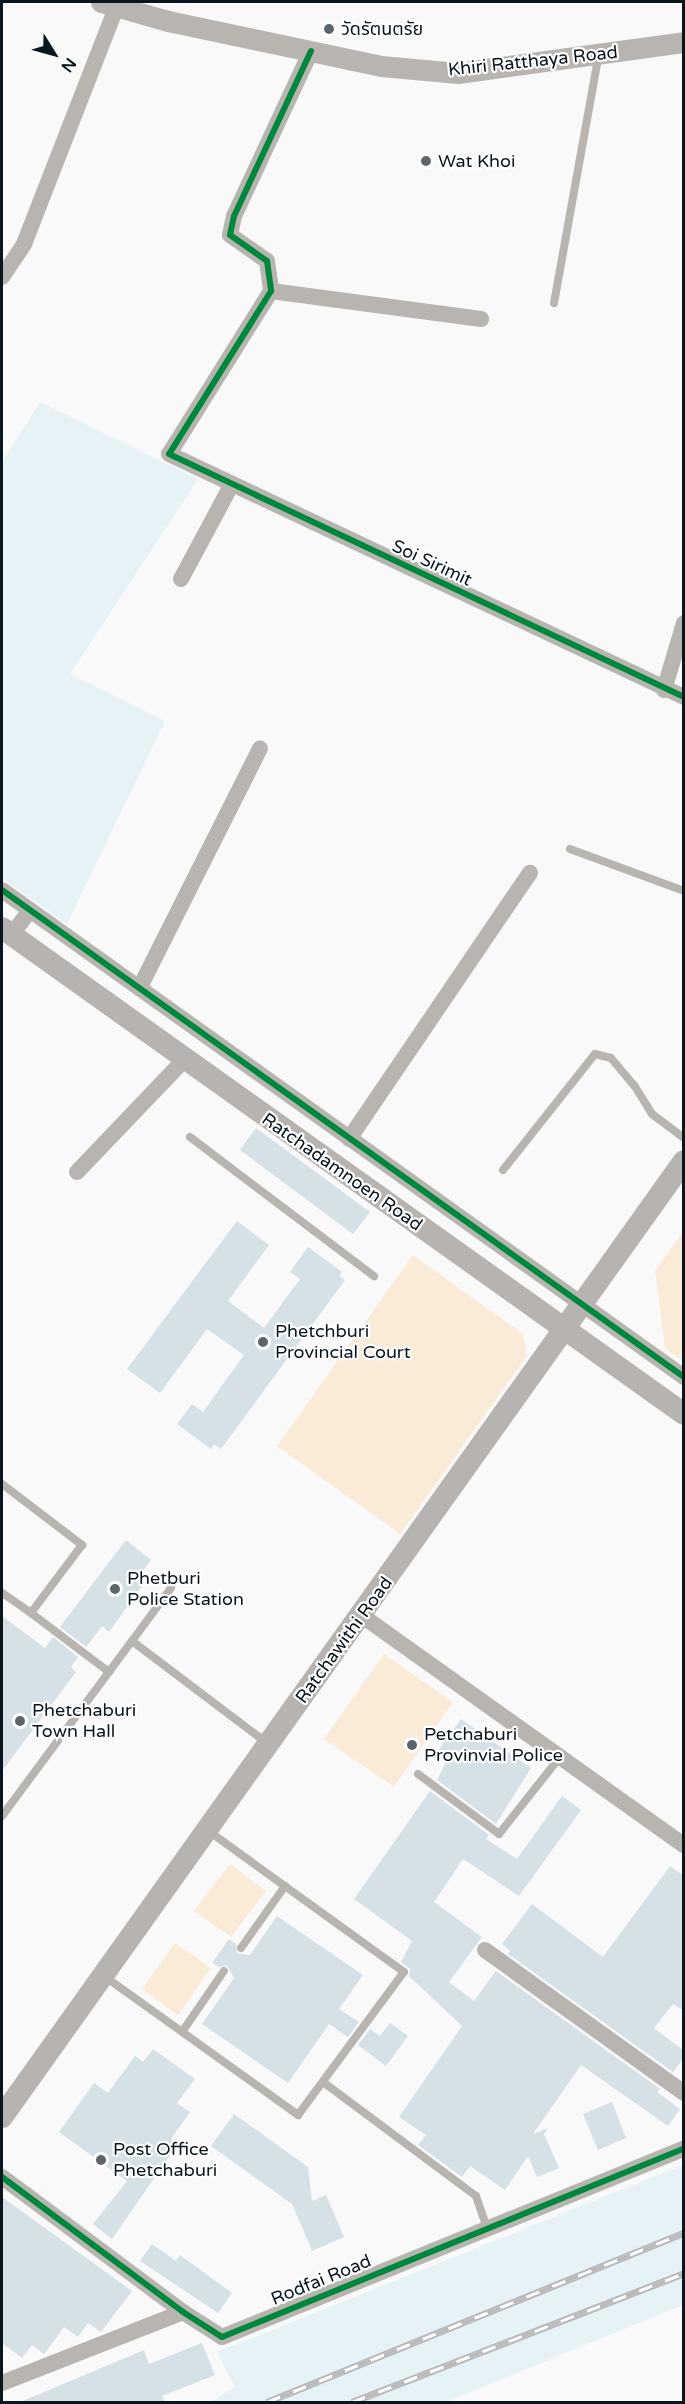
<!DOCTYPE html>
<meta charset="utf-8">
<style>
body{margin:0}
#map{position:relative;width:685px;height:2404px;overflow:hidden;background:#f9f9f9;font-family:"Varela Round","Noto Sans Thai",sans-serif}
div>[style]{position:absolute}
.built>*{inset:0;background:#e7f2f7}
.green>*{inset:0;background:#faebd8}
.building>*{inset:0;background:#d5e1e7}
.service>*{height:8px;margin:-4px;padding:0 4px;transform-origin:4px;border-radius:4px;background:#b8b5b1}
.minor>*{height:16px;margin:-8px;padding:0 8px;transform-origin:8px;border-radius:8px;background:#b8b5b1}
.tertiary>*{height:21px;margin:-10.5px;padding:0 10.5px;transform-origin:10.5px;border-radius:10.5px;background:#b8b5b1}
.secondary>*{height:22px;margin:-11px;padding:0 11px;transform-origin:11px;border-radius:11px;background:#b7b3b0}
.rail>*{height:7px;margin-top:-3.5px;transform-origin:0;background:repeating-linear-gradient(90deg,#fff 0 14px,#b9b9b8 0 28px);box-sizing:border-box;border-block:2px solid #b9b9b8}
.cycleway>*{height:6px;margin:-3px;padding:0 3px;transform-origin:3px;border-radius:3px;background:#00873e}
.dots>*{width:16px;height:16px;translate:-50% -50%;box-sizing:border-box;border:3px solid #fff;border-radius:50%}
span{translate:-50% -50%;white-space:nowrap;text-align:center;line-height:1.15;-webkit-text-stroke:4.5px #fff;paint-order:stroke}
.poi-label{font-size:18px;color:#09161d}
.left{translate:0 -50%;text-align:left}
.street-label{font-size:18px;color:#09161d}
.frame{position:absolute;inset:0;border:3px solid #09161d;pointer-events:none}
.north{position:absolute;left:24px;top:24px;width:60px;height:60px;-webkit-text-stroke:4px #fff;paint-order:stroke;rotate:127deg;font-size:16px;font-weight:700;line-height:24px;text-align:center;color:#09161d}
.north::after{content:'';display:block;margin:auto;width:21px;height:27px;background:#09161d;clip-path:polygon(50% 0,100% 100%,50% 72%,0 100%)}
</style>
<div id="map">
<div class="built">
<div style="clip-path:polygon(40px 402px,198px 479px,70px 674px,165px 721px,67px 924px,2px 878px,2px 462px)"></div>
<div style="clip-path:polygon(683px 2165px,683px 2305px,446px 2402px,211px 2402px,235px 2387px,217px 2352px)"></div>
</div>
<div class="green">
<div style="clip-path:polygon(683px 1232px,683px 1361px,665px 1348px,655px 1271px)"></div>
<div style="clip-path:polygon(413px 1255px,523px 1334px,527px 1356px,400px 1534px,277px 1446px)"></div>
<div style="clip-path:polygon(384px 1654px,453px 1702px,394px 1787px,324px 1739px)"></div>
<div style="clip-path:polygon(230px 1864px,266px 1891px,231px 1937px,194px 1911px)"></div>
<div style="clip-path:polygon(175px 1943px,211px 1968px,178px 2015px,142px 1989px)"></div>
</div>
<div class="building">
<div style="clip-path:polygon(256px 1128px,370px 1212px,353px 1234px,240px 1150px)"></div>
<div style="clip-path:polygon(237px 1221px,269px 1245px,228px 1301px,264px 1328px,300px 1279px,290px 1272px,308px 1247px,342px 1272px,339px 1276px,345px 1280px,221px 1449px,214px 1444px,211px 1449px,177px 1424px,192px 1404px,203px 1412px,244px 1355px,207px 1329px,160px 1393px,127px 1369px)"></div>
<div style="clip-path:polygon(126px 1540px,151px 1560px,138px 1577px,145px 1582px,109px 1632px,102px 1626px,86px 1647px,60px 1627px)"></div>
<div style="clip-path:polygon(2px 1616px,45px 1648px,53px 1637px,78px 1657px,71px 1667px,76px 1672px,2px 1771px)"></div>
<div style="clip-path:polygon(461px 1719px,531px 1768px,496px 1824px,437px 1780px,448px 1758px,438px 1751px)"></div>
<div style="clip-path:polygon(430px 1791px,489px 1835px,486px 1839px,517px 1859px,562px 1796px,581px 1810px,519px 1896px,463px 1859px,434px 1902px,482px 1937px,449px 1982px,474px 2001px,496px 1971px,660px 2089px,657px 2092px,680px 2109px,668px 2126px,581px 2065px,533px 2134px,548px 2128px,544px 2134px,559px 2168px,537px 2177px,528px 2156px,505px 2190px,470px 2166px,462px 2177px,418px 2145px,426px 2135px,399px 2117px,462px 2026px,409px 1976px,410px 1969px,401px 1962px,412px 1941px,354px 1899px)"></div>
<div style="clip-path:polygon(670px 1866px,684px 1876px,684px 2011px,673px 2004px,654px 2028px,684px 2051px,684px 2058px,673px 2072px,508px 1954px,510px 1951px,502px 1944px,532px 1904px,603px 1957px)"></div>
<div style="clip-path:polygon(277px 1916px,363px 1975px,339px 2009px,359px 2022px,348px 2037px,329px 2024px,288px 2083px,202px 2024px,234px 1978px,227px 1965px,219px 1967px,212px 1963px,229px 1939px,236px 1944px,237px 1953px,250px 1955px)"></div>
<div style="clip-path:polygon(390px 2023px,408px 2036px,386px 2066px,358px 2045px,370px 2029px,380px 2036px)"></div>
<div style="clip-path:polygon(153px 2049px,195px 2079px,177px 2103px,190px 2112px,171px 2139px,178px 2144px,112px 2239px,93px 2224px,127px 2181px,59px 2132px,94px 2083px,108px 2093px,135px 2056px,143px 2062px)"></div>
<div style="clip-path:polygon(612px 2102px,626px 2138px,598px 2150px,583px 2114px)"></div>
<div style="clip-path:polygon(234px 2114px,308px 2167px,312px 2201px,326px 2195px,344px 2237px,312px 2251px,292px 2204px,211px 2146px)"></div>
<div style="clip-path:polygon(2px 2197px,132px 2291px,101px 2332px,88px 2323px,78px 2337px,64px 2327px,44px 2354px,32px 2345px,22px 2358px,2px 2343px)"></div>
<div style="clip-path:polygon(152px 2244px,176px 2261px,180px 2255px,232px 2293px,218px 2313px,140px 2261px)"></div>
<div style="clip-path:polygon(202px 2343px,215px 2375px,162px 2396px,165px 2403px,18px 2403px,144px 2350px,149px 2364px)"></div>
</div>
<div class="service">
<div style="left:554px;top:303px;width:253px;rotate:-79.8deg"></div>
<div style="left:570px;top:849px;width:121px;rotate:20.2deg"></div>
<div style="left:190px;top:1137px;width:231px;rotate:37.1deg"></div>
<div style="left:503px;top:1170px;width:148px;rotate:-51.6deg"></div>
<div style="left:595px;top:1054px;width:16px;rotate:14deg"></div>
<div style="left:611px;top:1058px;width:35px;rotate:50deg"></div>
<div style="left:634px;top:1085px;width:34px;rotate:58deg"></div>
<div style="left:652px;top:1114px;width:40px;rotate:37deg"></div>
<div style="left:2px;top:1484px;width:101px;rotate:37.3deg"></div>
<div style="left:82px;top:1545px;width:85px;rotate:126.9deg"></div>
<div style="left:31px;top:1613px;width:35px;rotate:-145deg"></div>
<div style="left:31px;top:1613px;width:98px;rotate:37.1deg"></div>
<div style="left:132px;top:1641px;width:66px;rotate:-53.7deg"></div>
<div style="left:418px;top:1774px;width:101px;rotate:36.5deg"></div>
<div style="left:499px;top:1834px;width:98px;rotate:-51.6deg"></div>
<div style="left:2px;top:1816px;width:218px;rotate:-53.4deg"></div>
<div style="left:132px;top:1641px;width:171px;rotate:37.1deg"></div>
<div style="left:241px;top:1948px;width:76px;rotate:-54.6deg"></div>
<div style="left:104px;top:1976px;width:239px;rotate:35.6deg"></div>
<div style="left:298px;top:2115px;width:178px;rotate:-53.5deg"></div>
<div style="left:404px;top:1972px;width:243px;rotate:-144.2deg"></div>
<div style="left:182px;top:2032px;width:74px;rotate:-55.5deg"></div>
<div style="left:323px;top:2082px;width:191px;rotate:36.7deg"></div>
<div style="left:476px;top:2196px;width:34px;rotate:71deg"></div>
</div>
<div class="minor">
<div style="left:311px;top:51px;width:182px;rotate:115deg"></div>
<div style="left:234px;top:216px;width:19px;rotate:102deg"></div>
<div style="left:230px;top:235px;width:45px;rotate:35.1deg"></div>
<div style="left:267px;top:261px;width:30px;rotate:82deg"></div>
<div style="left:271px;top:291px;width:192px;rotate:122deg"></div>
<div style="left:169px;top:454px;width:569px;rotate:25.26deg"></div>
<div style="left:2px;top:277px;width:40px;rotate:-56deg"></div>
<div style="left:24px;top:244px;width:256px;rotate:-68.7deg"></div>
<div style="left:271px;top:291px;width:212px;rotate:7.6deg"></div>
<div style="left:181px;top:579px;width:108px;rotate:-61.8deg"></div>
<div style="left:664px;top:690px;width:70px;rotate:-73.4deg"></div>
<div style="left:2px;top:890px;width:838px;rotate:35.53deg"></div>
<div style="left:11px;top:935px;width:31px;rotate:-52deg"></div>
<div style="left:140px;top:987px;width:267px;rotate:-63.3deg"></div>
<div style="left:349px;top:1139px;width:322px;rotate:-55.8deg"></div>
<div style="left:77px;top:1172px;width:153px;rotate:-46.3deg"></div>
<div style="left:361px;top:1615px;width:397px;rotate:35.5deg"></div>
<div style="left:485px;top:1950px;width:245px;rotate:35.7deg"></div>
<div style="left:2px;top:2177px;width:226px;rotate:36.7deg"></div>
<div style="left:183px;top:2312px;width:46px;rotate:32.7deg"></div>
<div style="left:222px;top:2337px;width:499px;rotate:-22.2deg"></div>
<div style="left:2px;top:2383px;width:194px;rotate:-21.4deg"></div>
</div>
<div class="tertiary">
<div style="left:101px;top:2px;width:70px;rotate:15.8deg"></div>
<div style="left:168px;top:21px;width:218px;rotate:11.9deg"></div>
<div style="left:381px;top:66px;width:77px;rotate:5.2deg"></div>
<div style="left:458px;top:73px;width:228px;rotate:-7.8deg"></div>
</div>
<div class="secondary">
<div style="left:2px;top:928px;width:837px;rotate:35.47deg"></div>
<div style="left:2px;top:2117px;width:1174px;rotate:-54.5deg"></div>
</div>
<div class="rail">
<div style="left:267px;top:2402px;width:450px;rotate:-22.1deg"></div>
<div style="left:352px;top:2402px;width:356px;rotate:-21.2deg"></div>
</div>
<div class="cycleway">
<div style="left:311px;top:51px;width:182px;rotate:115deg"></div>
<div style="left:234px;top:216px;width:19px;rotate:102deg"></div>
<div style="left:230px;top:235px;width:45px;rotate:35.1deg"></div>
<div style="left:267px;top:261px;width:30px;rotate:82deg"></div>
<div style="left:271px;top:291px;width:192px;rotate:122deg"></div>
<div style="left:169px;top:454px;width:569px;rotate:25.26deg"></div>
<div style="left:2px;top:890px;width:838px;rotate:35.53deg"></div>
<div style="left:2px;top:2177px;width:226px;rotate:36.7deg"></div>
<div style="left:183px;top:2312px;width:46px;rotate:32.7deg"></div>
<div style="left:222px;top:2337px;width:499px;rotate:-22.2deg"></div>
</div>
<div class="dots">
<div style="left:329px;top:29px;background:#5d656a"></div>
<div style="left:426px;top:161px;background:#5d656a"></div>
<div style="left:263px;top:1342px;background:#5d656a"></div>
<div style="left:115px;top:1589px;background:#5d656a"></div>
<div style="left:20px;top:1721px;background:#5d656a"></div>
<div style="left:412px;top:1745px;background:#5d656a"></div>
<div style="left:101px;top:2160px;background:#5d656a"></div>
</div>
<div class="poi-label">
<span class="left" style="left:341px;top:29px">วัดรัตนตรัย</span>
<span class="left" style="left:438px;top:161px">Wat Khoi</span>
<span class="left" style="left:275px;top:1342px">Phetchburi<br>Provincial Court</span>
<span class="left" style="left:127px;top:1589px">Phetburi<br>Police Station</span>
<span class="left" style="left:32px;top:1721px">Phetchaburi<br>Town Hall</span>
<span class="left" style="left:424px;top:1745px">Petchaburi<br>Provinvial Police</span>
<span class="left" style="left:113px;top:2160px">Post Office<br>Phetchaburi</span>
</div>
<div class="street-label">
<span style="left:533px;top:61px;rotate:-6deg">Khiri Ratthaya Road</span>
<span style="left:432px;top:563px;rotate:25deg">Soi Sirimit</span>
<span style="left:342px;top:1172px;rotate:35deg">Ratchadamnoen Road</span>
<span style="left:344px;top:1640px;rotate:-54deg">Ratchawithi Road</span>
<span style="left:321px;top:2280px;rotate:-22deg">Rodfai Road</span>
</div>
<div class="frame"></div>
<div class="north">N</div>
</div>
